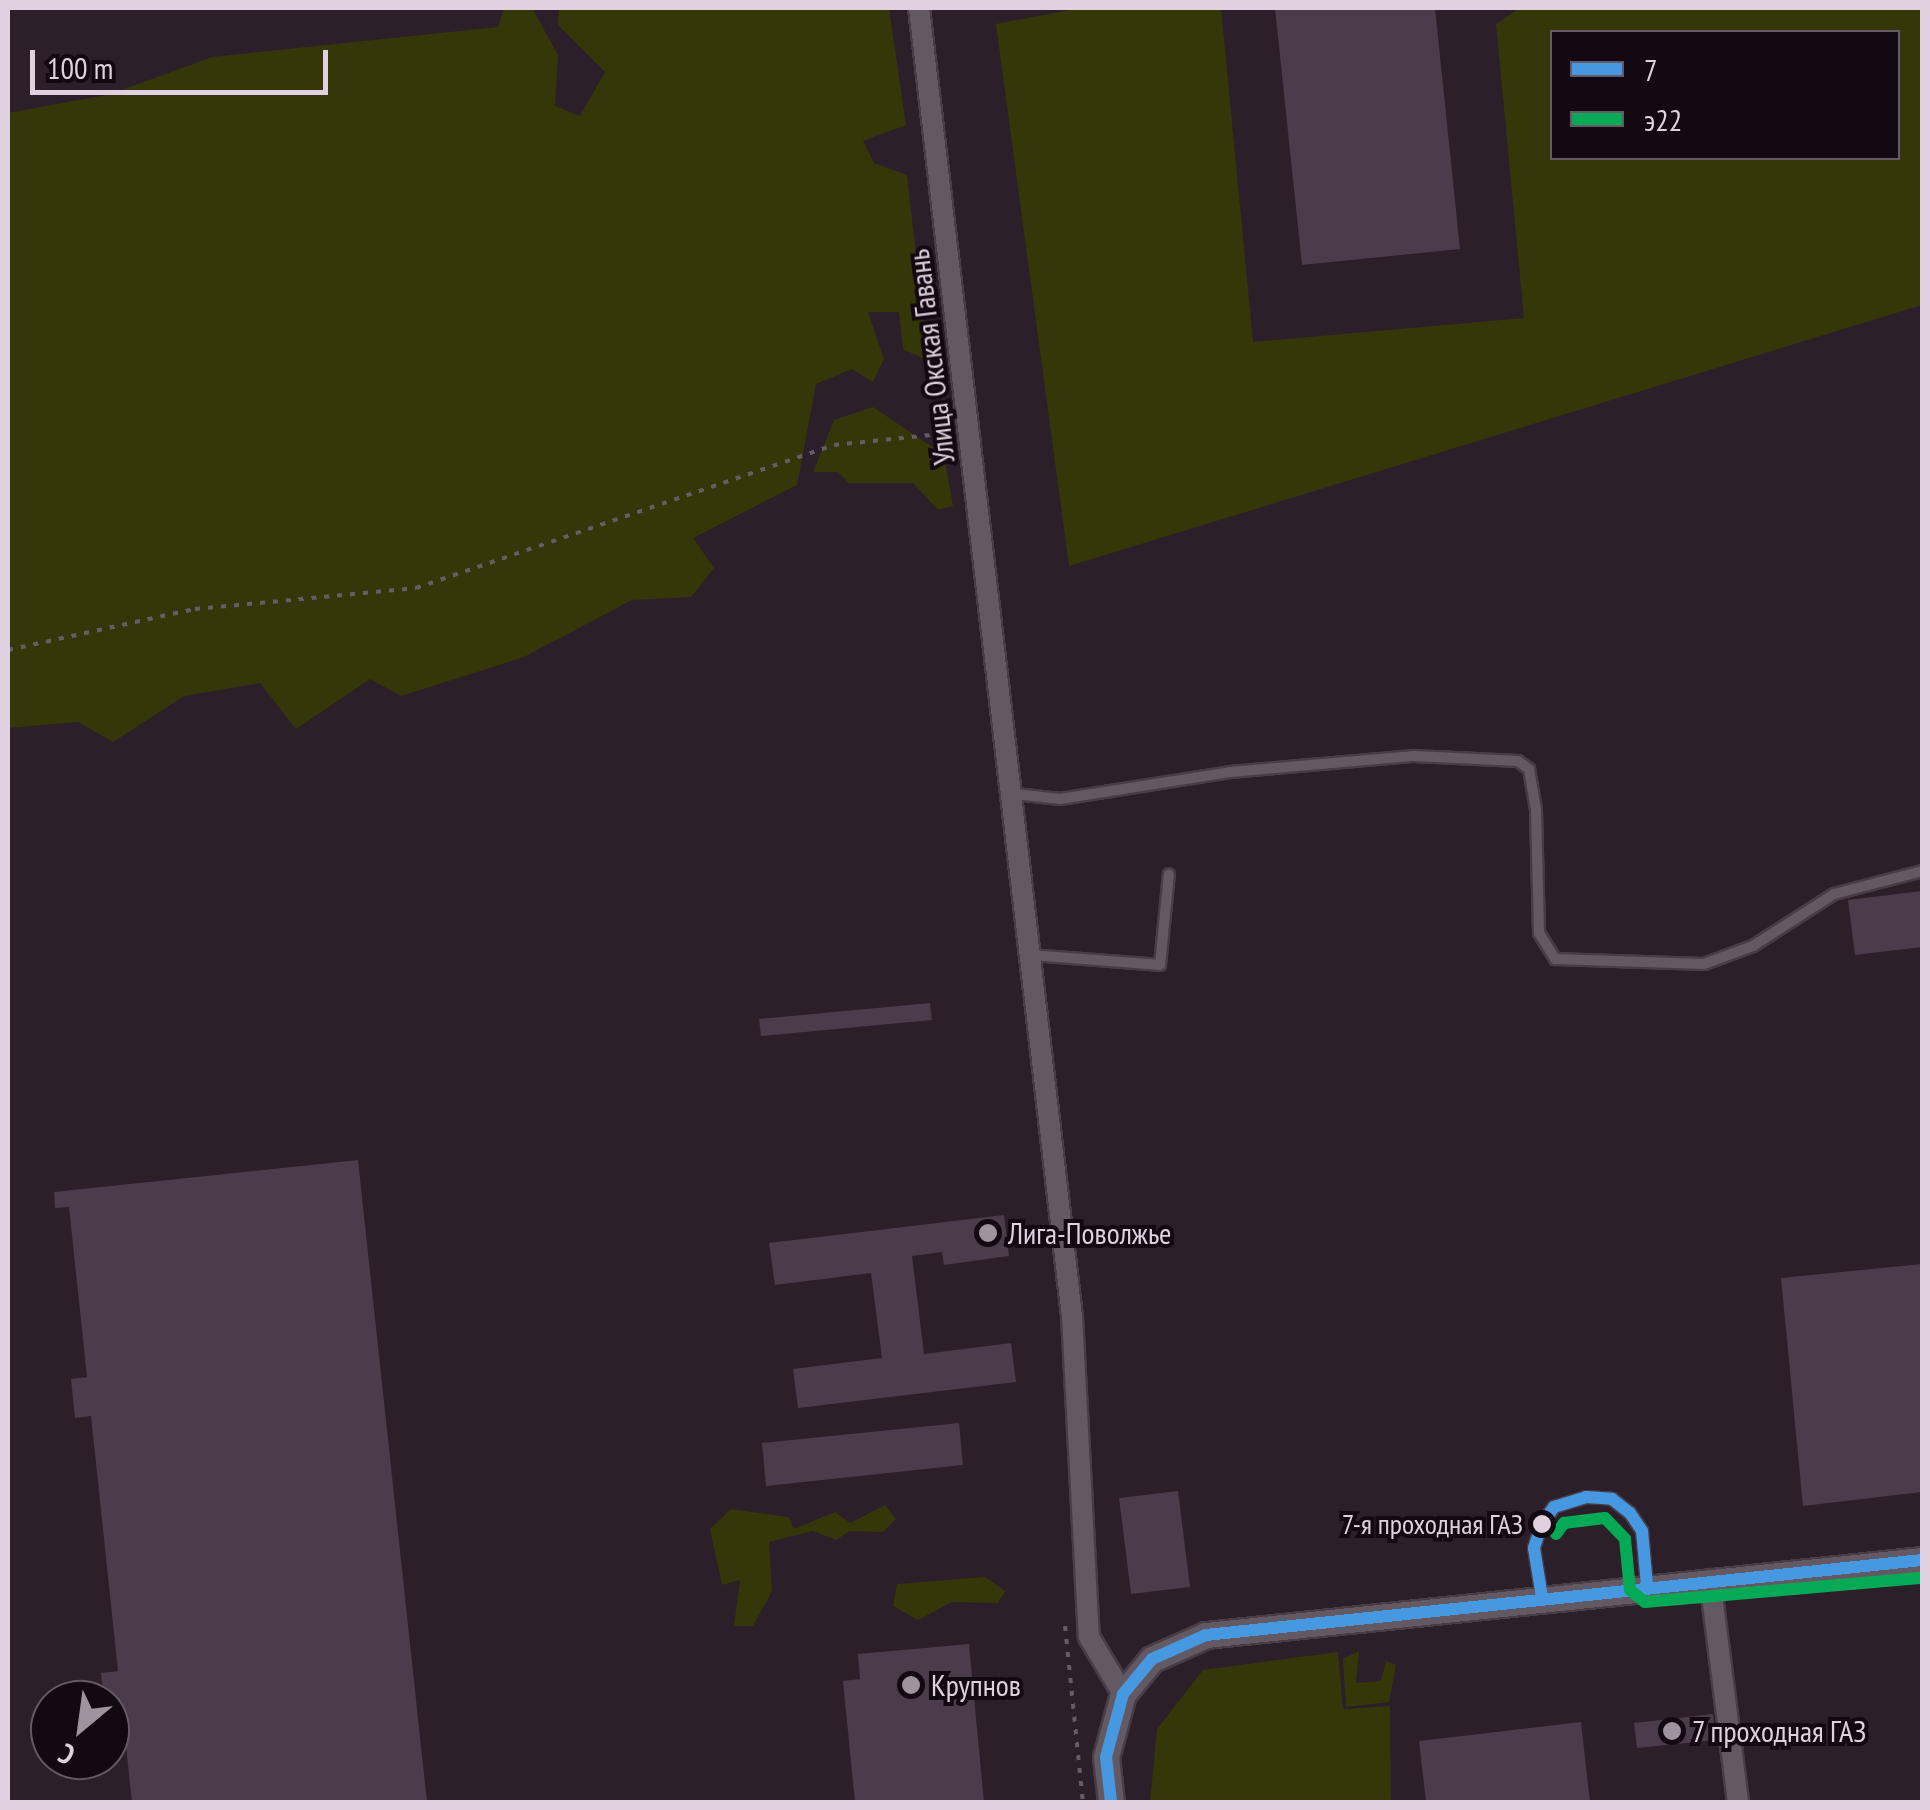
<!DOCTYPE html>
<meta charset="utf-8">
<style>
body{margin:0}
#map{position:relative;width:1930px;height:1810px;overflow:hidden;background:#2b1f2a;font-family:"PT Sans Narrow",sans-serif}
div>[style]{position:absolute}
.green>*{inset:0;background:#363708}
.building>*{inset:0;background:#4a3c4a}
.path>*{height:4px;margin-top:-2px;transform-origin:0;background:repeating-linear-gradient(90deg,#665c66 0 5px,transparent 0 13px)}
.roads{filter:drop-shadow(2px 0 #483d47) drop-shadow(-2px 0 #483d47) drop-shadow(0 2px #483d47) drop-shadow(0 -2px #483d47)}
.service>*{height:10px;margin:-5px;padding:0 5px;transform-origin:5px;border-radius:5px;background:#635963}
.minor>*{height:20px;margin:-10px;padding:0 10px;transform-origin:10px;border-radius:10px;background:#635963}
.tertiary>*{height:25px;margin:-12.5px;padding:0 12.5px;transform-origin:12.5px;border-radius:12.5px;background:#635963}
.bus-1>*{height:12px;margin:-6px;padding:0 6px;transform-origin:6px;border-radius:6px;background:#4699e1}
.bus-2>*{height:12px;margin:-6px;padding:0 6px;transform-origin:6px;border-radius:6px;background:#06aa56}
.dots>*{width:28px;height:28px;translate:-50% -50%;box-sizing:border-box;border:5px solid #120912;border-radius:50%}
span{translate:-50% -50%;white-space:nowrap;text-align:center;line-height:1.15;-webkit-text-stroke:8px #120912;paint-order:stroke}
.bus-label{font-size:28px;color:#dfd1df}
.right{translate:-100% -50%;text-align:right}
.street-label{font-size:30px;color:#dfd1df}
.poi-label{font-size:30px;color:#dfd1df}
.left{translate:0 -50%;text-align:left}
.frame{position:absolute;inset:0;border:10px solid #dfd1df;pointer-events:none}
.legend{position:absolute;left:1550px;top:30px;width:350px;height:130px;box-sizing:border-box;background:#120912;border:2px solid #645964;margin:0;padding:12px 18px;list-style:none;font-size:30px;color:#dfd1df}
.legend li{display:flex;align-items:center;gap:20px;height:50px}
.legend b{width:50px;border:2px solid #645964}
.north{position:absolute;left:30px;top:1680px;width:100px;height:100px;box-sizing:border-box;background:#120912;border:2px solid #645964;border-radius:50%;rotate:209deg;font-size:28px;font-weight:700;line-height:40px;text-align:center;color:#dfd1df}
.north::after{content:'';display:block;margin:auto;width:35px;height:45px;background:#a093a0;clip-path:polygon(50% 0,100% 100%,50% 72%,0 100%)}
.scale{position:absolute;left:30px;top:50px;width:298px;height:45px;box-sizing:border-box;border:5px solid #dfd1df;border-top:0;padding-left:12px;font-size:30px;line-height:35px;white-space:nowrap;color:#dfd1df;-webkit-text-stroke:8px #120912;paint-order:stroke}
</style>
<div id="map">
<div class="green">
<div style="clip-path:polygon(504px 8px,532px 8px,558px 55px,555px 106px,580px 116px,605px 72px,558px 25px,559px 8px,889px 8px,906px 125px,863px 141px,874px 163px,907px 175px,928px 361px,903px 349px,899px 312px,868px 312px,884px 359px,873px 382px,852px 369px,816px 384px,797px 485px,693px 538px,714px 568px,691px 597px,632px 600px,524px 657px,401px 696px,370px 679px,296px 729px,260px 683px,184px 696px,113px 742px,78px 722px,8px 728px,8px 113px,111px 94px,212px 57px,498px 27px)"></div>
<div style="clip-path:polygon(evenodd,1081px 8px,1221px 8px,1253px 342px,1524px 318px,1496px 24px,1520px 8px,1922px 8px,1922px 305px,1069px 566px,996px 24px,1081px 8px,1898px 32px,1898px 158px,1552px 158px,1552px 32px,1898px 32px)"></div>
<div style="clip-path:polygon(873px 407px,944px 455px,953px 506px,938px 510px,913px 483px,849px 483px,838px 472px,813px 472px,834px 420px)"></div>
<div style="clip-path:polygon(885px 1505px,896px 1519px,883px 1532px,850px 1531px,836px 1540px,813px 1531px,769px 1542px,772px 1591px,753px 1626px,734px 1626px,740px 1580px,722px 1585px,710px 1529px,731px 1509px,788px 1517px,794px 1529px,835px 1512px,850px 1523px)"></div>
<div style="clip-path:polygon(985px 1577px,1005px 1591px,998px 1603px,952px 1602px,918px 1620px,893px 1606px,897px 1584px)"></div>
<div style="clip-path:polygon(1359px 1651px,1356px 1683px,1381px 1681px,1386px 1661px,1396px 1665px,1389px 1702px,1346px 1707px,1343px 1659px)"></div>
<div style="clip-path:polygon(1338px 1652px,1343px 1709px,1390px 1706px,1391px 1802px,1150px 1802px,1157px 1729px,1203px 1670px)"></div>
</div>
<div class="building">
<div style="clip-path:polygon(1275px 8px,1435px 8px,1460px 249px,1302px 265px)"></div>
<div style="clip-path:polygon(1922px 891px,1922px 947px,1855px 955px,1848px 900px)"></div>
<div style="clip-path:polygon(930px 1003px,932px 1020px,761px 1036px,759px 1019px)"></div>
<div style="clip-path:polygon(358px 1160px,427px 1802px,132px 1802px,122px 1708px,104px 1700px,101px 1673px,118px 1671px,91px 1416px,75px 1418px,71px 1379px,87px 1377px,69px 1207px,55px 1208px,54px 1192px)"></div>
<div style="clip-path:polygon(1004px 1215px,1009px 1256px,944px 1265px,942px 1252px,912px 1256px,924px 1354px,1011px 1343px,1016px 1382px,798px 1408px,793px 1369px,882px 1358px,871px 1273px,775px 1285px,769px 1243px)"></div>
<div style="clip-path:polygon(1922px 1264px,1922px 1492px,1803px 1506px,1781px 1278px)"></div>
<div style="clip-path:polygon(959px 1423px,963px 1465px,766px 1486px,762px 1443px)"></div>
<div style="clip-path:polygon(1178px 1491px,1190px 1587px,1131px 1594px,1119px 1498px)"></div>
<div style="clip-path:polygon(969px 1644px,984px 1802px,855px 1802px,843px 1681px,860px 1679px,858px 1654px)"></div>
<div style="clip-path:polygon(1713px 1714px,1716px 1740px,1637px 1748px,1634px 1723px)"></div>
<div style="clip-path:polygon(1581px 1722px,1590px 1802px,1426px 1802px,1419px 1741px)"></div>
</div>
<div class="path">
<div style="left:8px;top:650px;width:191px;rotate:-12.4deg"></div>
<div style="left:195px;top:609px;width:222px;rotate:-5.4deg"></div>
<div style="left:416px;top:588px;width:442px;rotate:-18.9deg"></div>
<div style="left:834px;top:445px;width:117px;rotate:-5.9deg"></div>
<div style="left:1065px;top:1626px;width:177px;rotate:84.2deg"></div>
</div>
<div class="roads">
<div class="service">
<div style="left:1016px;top:794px;width:44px;rotate:6.5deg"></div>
<div style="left:1060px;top:799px;width:172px;rotate:-9deg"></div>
<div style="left:1230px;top:772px;width:185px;rotate:-5deg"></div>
<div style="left:1414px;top:756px;width:104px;rotate:2.8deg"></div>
<div style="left:1518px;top:761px;width:14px;rotate:36deg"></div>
<div style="left:1529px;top:769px;width:42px;rotate:80.3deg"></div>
<div style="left:1536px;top:810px;width:123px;rotate:88.6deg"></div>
<div style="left:1539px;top:933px;width:31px;rotate:58deg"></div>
<div style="left:1555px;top:959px;width:149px;rotate:1.9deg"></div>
<div style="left:1704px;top:964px;width:52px;rotate:-20.2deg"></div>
<div style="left:1753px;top:946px;width:96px;rotate:-32.7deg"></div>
<div style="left:1834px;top:894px;width:91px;rotate:-14.6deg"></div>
<div style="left:1031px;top:955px;width:129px;rotate:4.4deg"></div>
<div style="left:1160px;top:965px;width:91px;rotate:-84.4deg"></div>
<div style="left:1542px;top:1597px;width:50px;rotate:-99.3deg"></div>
<div style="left:1534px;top:1548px;width:25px;rotate:-72deg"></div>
<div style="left:1542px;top:1524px;width:21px;rotate:-55deg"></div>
<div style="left:1554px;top:1507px;width:34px;rotate:-17deg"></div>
<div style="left:1586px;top:1497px;width:26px;rotate:4deg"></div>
<div style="left:1612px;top:1499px;width:23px;rotate:38deg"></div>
<div style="left:1630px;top:1513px;width:22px;rotate:56deg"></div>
<div style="left:1642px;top:1531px;width:54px;rotate:84.7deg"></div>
</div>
<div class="minor">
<div style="left:919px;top:8px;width:1317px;rotate:83.33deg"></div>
<div style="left:1072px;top:1316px;width:321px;rotate:87deg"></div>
<div style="left:1089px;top:1637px;width:66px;rotate:59.2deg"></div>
<div style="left:1710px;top:1580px;width:224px;rotate:82.8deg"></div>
</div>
<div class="tertiary">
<div style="left:1111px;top:1802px;width:45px;rotate:-96.3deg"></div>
<div style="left:1106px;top:1757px;width:65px;rotate:-74.9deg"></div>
<div style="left:1123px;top:1694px;width:45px;rotate:-50.4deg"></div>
<div style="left:1152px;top:1659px;width:59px;rotate:-24deg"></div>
<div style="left:1206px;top:1635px;width:720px;rotate:-5.98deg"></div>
</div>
</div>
<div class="bus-1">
<div style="left:1542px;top:1597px;width:50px;rotate:-99.3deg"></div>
<div style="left:1534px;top:1548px;width:25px;rotate:-72deg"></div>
<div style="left:1542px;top:1524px;width:21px;rotate:-55deg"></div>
<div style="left:1554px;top:1507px;width:34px;rotate:-17deg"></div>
<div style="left:1586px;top:1497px;width:26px;rotate:4deg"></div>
<div style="left:1612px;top:1499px;width:23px;rotate:38deg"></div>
<div style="left:1630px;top:1513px;width:22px;rotate:56deg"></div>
<div style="left:1642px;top:1531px;width:54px;rotate:84.7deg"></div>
<div style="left:1111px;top:1802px;width:45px;rotate:-96.3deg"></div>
<div style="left:1106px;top:1757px;width:65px;rotate:-74.9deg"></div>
<div style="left:1123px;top:1694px;width:45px;rotate:-50.4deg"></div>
<div style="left:1152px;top:1659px;width:59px;rotate:-24deg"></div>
<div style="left:1206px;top:1635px;width:720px;rotate:-5.98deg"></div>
</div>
<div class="bus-2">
<div style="left:1556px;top:1534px;width:14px;rotate:-54deg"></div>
<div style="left:1564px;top:1523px;width:41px;rotate:-7deg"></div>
<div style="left:1605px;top:1518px;width:29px;rotate:46deg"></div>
<div style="left:1625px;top:1539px;width:51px;rotate:84.4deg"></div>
<div style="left:1630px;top:1590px;width:19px;rotate:39deg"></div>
<div style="left:1645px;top:1602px;width:278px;rotate:-5deg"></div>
</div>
<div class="dots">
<div style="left:988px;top:1233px;background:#a093a0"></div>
<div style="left:1542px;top:1524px;background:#dfd1df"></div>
<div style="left:911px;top:1685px;background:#a093a0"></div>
<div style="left:1672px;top:1731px;background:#a093a0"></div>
</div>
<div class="bus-label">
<span class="right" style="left:1523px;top:1524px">7-я проходная ГАЗ</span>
</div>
<div class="street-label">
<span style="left:931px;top:357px;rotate:-97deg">Улица Окская Гавань</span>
</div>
<div class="poi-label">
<span class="left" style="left:1008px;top:1233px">Лига-Поволжье</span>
<span class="left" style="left:931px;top:1685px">Крупнов</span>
<span class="left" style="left:1692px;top:1731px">7 проходная ГАЗ</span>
</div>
<div class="frame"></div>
<ul class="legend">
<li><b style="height:12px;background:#4699e1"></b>7</li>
<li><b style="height:12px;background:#06aa56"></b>э22</li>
</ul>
<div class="north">С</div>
<div class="scale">100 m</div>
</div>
